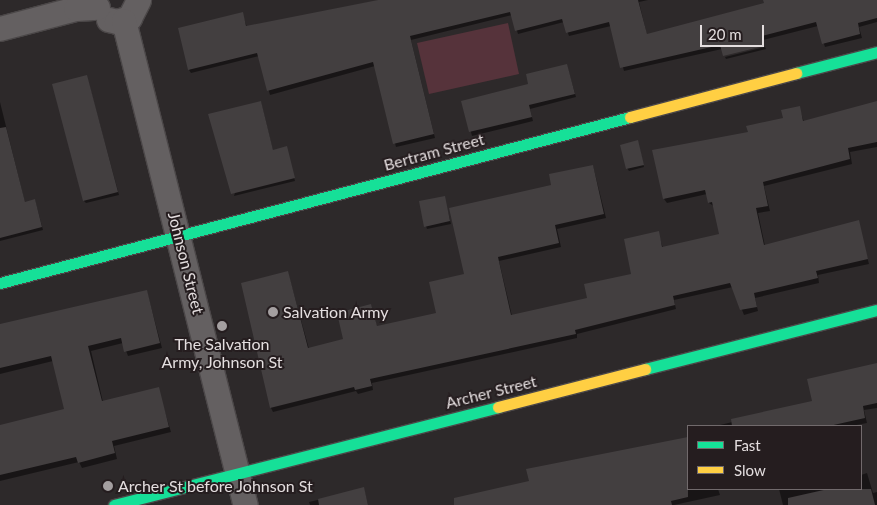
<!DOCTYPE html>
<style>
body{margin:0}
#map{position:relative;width:877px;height:505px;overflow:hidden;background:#2d292a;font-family:Lato,sans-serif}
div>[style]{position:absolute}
.green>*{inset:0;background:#56333b}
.shadow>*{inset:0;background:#0007}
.building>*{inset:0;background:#433f40}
.roads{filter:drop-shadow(1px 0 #4b4748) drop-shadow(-1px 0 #4b4748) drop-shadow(0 1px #4b4748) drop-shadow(0 -1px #4b4748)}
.street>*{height:24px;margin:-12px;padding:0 12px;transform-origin:12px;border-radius:12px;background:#646061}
.fast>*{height:11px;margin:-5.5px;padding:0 5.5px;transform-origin:5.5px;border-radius:5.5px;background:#16e098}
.slow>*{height:11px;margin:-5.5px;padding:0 5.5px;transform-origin:5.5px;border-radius:5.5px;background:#ffcf43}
.dots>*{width:14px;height:14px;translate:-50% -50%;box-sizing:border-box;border:2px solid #251d1f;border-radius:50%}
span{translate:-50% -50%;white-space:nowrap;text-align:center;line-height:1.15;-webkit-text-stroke:4px #251d1f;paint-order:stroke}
.street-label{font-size:16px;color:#e4dedf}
.poi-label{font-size:16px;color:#e4dedf}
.left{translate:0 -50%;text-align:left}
.legend{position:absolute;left:687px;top:425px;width:175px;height:65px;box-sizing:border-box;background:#251d1f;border:1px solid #716a6c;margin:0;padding:6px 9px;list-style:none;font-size:15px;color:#e4dedf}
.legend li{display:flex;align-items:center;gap:10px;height:25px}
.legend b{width:25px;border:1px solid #716a6c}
.scale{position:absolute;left:700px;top:25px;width:64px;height:22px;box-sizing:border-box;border:2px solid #e4dedf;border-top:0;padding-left:6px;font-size:15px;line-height:18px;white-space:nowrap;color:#e4dedf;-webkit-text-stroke:4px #251d1f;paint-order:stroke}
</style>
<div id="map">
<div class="green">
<div style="clip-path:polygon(508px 23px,519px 74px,429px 94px,417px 43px)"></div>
</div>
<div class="shadow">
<div style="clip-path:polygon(381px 0,648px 0,639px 2px,647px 35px,765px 4px,764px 0,877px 0,877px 22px,859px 27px,862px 38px,825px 47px,818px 26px,763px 40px,764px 44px,724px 54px,722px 49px,624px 71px,611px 26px,569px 36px,564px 22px,518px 34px,512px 15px,411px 40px,435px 138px,396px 147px,375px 66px,270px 95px,259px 56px,191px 73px,189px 70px,242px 14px,247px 27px)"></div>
<div style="clip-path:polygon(765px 47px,766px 49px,726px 59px,725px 57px)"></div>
<div style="clip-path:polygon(567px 66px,576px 97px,530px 109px,533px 121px,472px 136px,463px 102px,530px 85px)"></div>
<div style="clip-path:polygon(87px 77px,119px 195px,86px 203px,84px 201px)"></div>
<div style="clip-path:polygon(0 102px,25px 203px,35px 200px,43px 230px,0 241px)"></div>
<div style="clip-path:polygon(261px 102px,273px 151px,287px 150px,295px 181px,234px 196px)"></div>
<div style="clip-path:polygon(877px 103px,877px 147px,850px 152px,852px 164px,764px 186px,770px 211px,758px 213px,765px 246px,858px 222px,869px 264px,818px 275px,819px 283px,755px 298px,758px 311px,744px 315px,733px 287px,674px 300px,676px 309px,577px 334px,577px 338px,372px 383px,373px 390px,358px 394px,356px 391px,273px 412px,271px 408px,242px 284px,288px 273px,309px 349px,345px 339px,371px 305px,377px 327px,438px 314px,465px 275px,553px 186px,593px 166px,606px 218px,557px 229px,561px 247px,499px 261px,512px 316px,589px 299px,633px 275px,658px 233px,663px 248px,721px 235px,715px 207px,709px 203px,707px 194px,667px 203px,664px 199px,749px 133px,784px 119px,799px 107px,804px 122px)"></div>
<div style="clip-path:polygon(638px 142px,644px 167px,629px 171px,627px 168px)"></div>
<div style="clip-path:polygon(444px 197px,451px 224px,427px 229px,426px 226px)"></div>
<div style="clip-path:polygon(147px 292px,162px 348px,128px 356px,123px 343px,91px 351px,103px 402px,158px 389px,171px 432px,114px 446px,117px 459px,82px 468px,79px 462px,0 481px,0 427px,66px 410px,53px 361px,0 374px,0 326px)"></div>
<div style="clip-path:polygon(877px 364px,877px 408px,864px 410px,867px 423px,851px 426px,716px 426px,814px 402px)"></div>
<div style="clip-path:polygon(688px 438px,688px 489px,718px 489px,720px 495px,674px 505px,464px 505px,530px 482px,528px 470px)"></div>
<div style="clip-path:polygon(867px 473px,873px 493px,877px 492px,877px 505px,783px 505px,779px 489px,861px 489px,861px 475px)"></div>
<div style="clip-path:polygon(364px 489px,368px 505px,310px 505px,309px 502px)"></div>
</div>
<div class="building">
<div style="clip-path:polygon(378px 0,638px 0,647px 34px,764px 3px,763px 0,877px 0,877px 18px,858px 23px,860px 34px,822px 44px,816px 22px,762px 36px,764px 46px,723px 56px,720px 45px,620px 68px,609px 22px,566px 33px,562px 19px,515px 31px,510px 12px,410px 36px,434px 134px,393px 144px,373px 62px,267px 91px,257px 53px,188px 70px,178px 28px,243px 12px,246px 26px)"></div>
<div style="clip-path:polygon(567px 64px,575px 94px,529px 105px,532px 117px,469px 132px,461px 101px,528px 84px,526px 74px)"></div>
<div style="clip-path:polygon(87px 75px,118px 192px,83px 201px,52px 84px)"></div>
<div style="clip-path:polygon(261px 101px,273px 150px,287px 146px,295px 178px,231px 194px,208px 114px)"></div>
<div style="clip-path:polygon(877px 101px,877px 142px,848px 148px,850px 159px,763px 182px,768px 206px,756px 208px,764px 245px,859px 220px,868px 259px,816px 271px,818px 278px,754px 293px,757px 307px,740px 310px,730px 283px,673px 296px,675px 305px,575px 330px,576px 334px,370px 379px,372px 386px,355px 390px,354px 387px,270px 408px,241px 283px,288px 271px,308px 348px,343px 339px,337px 313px,371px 304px,377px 326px,436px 313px,429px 282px,464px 274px,449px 208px,551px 185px,549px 174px,593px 165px,604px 214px,555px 225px,559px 243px,498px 257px,511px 315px,587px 298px,584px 284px,631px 274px,624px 239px,659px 231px,662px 247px,719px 234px,712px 202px,708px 203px,705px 190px,663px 199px,652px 150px,748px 132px,746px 126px,783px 118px,781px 110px,800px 106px,803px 121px)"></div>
<div style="clip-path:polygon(6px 127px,25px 202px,35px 199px,42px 227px,0 238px,0 128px)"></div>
<div style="clip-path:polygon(638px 140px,644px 165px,626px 169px,620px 145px)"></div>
<div style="clip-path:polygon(445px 196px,450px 221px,424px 227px,419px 201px)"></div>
<div style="clip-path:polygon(147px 290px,160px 343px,124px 352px,121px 338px,88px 346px,102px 401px,159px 387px,169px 427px,112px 441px,115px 453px,78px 463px,76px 457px,0 475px,0 425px,64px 409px,51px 356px,0 368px,0 324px)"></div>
<div style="clip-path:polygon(877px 363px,877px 403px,863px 406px,865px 418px,829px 426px,732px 426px,731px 419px,812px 401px,807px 379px)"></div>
<div style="clip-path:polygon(688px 437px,688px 497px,671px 501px,672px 505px,454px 505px,454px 498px,529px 481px,526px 469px)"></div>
<div style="clip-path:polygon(364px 487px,368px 505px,319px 505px,318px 499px)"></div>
<div style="clip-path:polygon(828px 489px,871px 489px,875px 505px,788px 505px,788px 498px)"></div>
</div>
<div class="roads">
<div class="street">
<div style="left:109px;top:20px;width:8px;rotate:14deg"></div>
<div style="left:117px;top:22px;width:14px;rotate:-17deg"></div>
<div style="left:130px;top:18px;width:20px;rotate:-63deg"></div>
<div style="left:124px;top:21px;width:499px;rotate:75.9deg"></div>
<div style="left:0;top:29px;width:79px;rotate:-14.7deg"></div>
<div style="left:76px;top:9px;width:22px;rotate:-3deg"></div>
</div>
<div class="fast">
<div style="left:796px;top:73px;width:84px;rotate:-14.5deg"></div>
<div style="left:0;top:283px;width:652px;rotate:-14.76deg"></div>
<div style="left:645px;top:369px;width:239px;rotate:-14.3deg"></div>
<div style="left:114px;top:505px;width:396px;rotate:-14.3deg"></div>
</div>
<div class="slow">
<div style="left:630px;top:117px;width:172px;rotate:-14.8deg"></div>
<div style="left:498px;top:407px;width:152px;rotate:-14.5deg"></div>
</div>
</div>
<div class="dots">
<div style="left:273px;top:312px;background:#a49fa0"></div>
<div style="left:222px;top:326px;background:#a49fa0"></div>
<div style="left:108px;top:486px;background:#a49fa0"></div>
</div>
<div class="street-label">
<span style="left:434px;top:152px;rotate:-15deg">Bertram Street</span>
<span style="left:186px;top:263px;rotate:76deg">Johnson Street</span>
<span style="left:491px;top:392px;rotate:-14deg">Archer Street</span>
</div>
<div class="poi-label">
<span class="left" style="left:283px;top:312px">Salvation Army</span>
<span style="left:222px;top:353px">The Salvation<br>Army, Johnson St</span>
<span class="left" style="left:118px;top:486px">Archer St before Johnson St</span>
</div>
<ul class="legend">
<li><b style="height:6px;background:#16e098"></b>Fast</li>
<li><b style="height:6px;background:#ffcf43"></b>Slow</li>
</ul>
<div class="scale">20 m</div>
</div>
